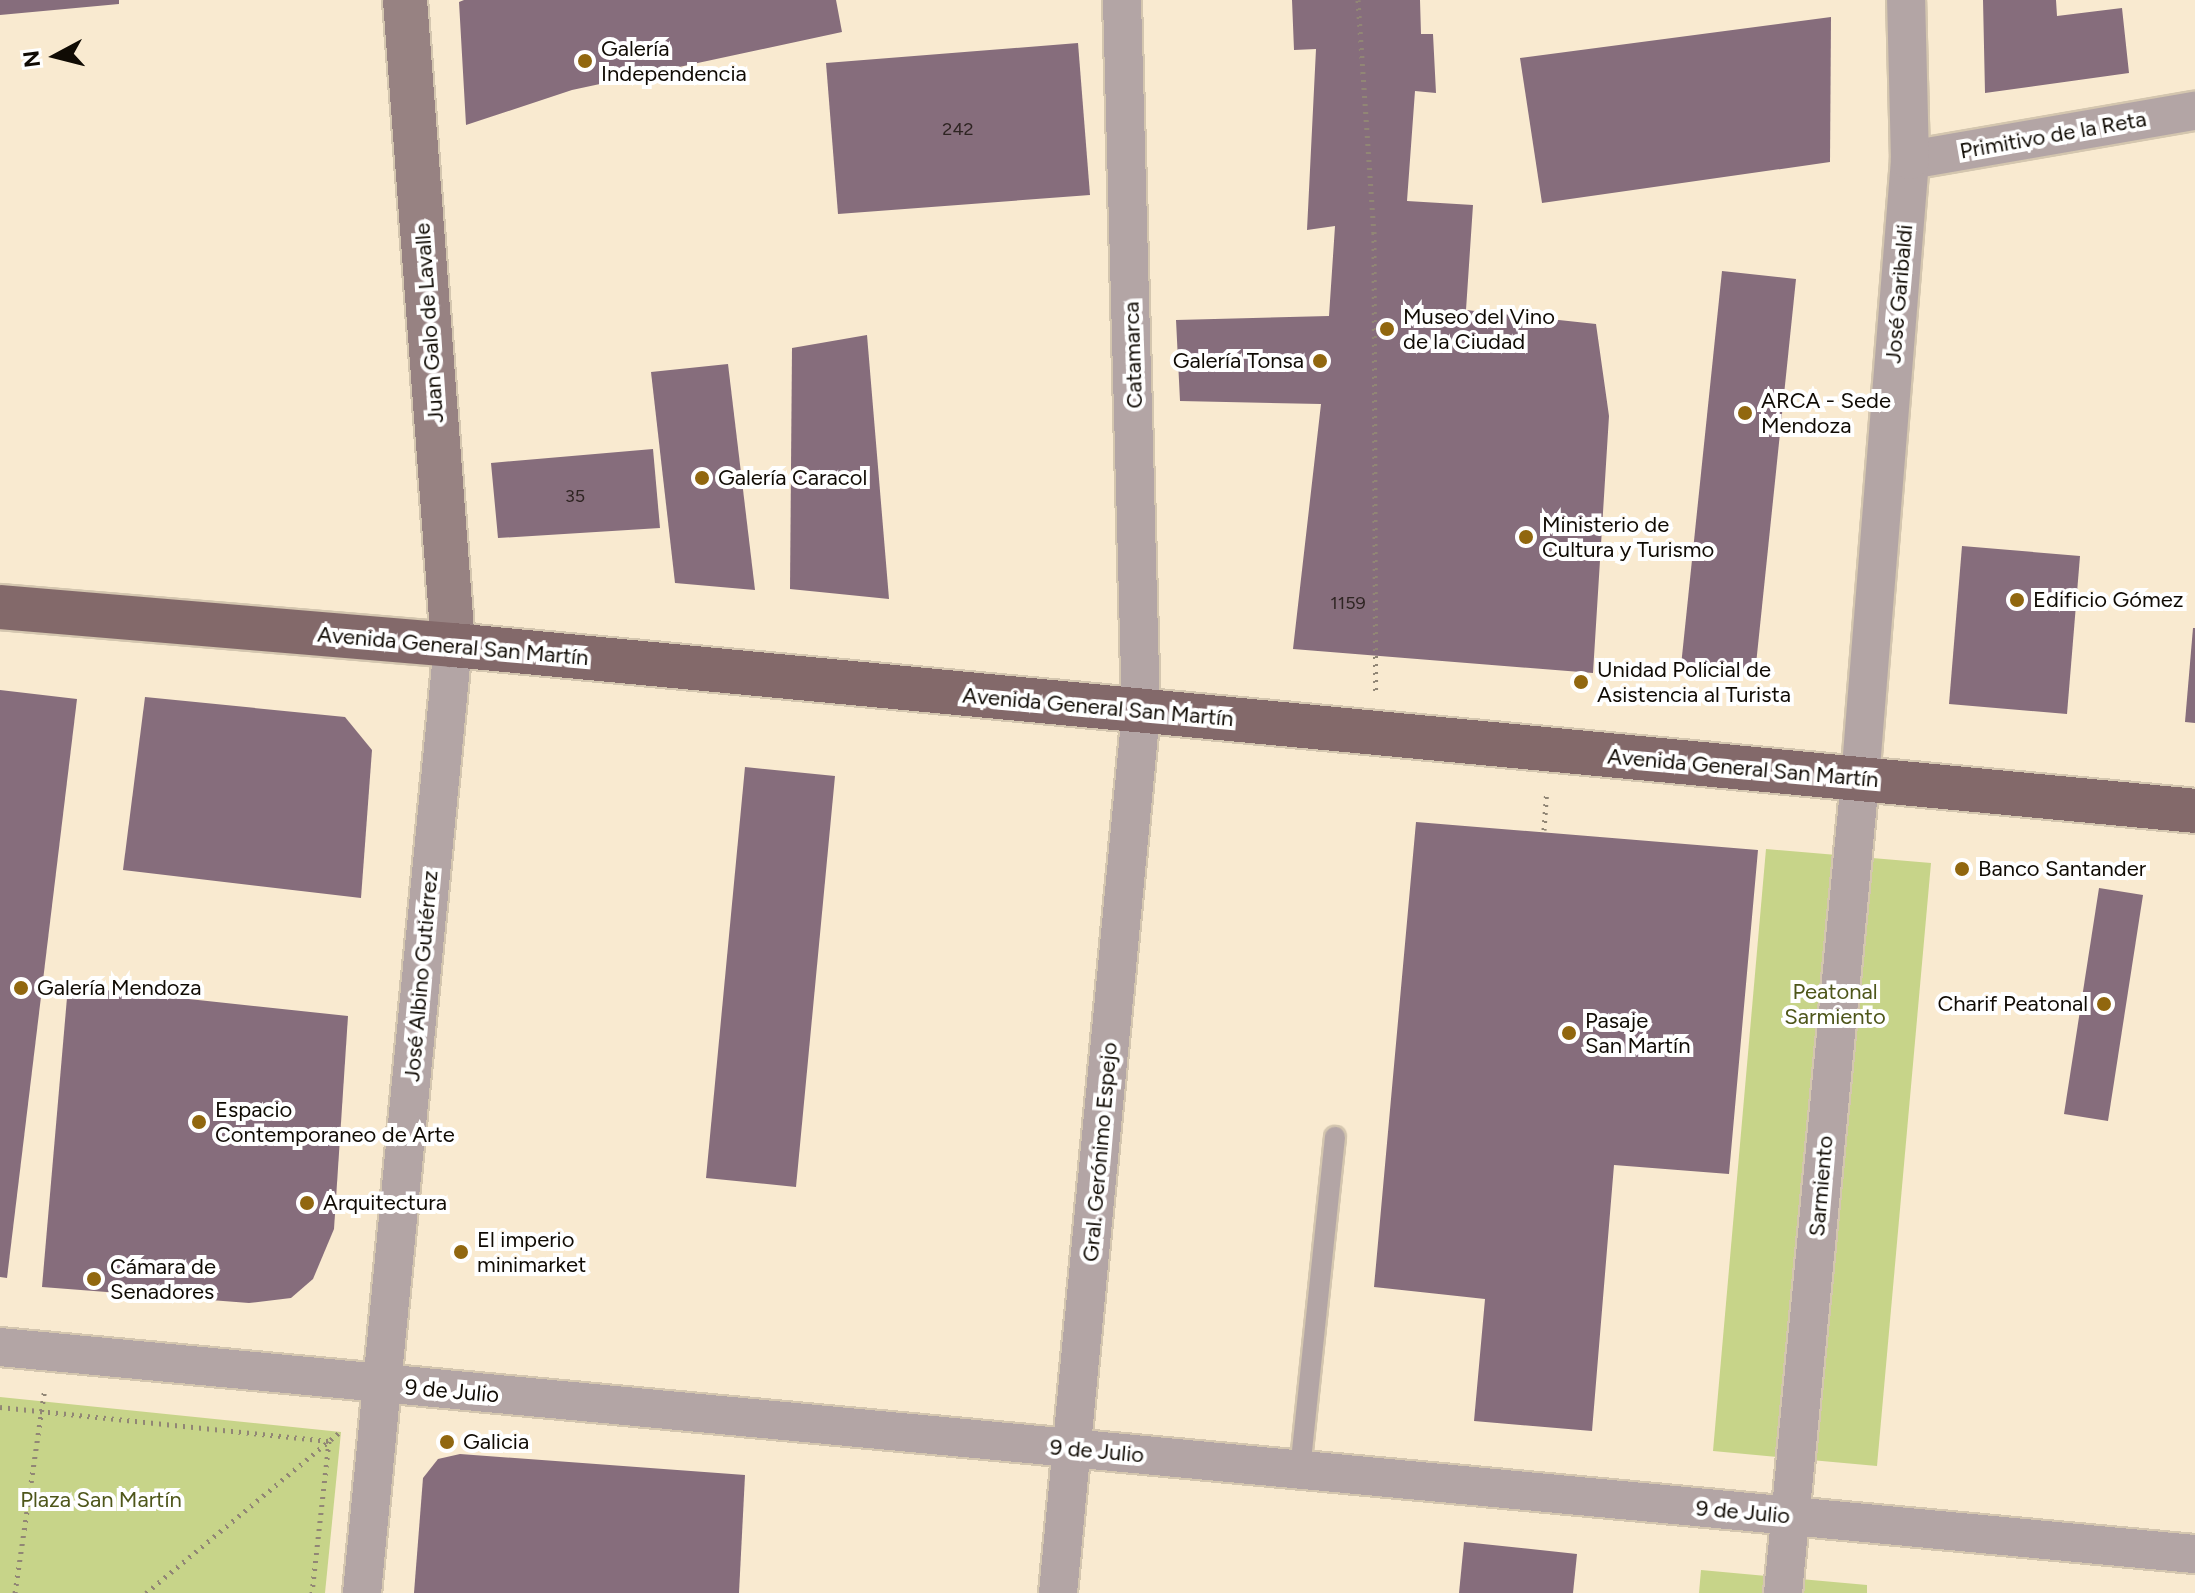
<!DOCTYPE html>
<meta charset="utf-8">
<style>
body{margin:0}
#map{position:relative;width:2195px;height:1593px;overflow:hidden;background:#f9ead0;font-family:Figtree,sans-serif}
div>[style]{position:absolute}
.green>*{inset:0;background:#c7d489}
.building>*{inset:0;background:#866d7c}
.path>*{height:5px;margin-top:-2.5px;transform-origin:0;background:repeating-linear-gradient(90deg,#918675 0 2px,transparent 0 8px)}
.roads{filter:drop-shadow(2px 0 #d4c6af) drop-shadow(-2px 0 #d4c6af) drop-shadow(0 2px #d4c6af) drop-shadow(0 -2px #d4c6af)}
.lane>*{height:20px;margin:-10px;padding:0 10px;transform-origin:10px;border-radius:10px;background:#b3a5a5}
.street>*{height:38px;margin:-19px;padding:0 19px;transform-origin:19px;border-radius:19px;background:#b3a5a5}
.secondary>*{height:44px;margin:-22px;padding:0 22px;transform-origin:22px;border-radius:22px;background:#978282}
.primary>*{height:44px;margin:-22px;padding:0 22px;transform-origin:22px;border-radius:22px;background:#83696a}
.dots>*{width:22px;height:22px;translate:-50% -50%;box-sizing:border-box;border:4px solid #fff;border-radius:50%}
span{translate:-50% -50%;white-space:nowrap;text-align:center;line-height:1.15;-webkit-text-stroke:8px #fff;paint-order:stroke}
.number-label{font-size:18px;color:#2e2422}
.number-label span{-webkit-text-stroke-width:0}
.poi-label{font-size:22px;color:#100b04}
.left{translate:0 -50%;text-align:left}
.right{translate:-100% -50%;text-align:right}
.street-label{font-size:22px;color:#100b04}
.park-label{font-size:22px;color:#4e561a}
.north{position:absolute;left:16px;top:16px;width:80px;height:80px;-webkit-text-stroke:6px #fff;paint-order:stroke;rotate:263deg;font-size:22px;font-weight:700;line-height:32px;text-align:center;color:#100b04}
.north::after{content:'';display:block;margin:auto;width:28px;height:36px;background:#100b04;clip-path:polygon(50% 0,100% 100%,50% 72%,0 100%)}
</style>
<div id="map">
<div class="green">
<div style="clip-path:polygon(1766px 849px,1931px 863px,1877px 1466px,1713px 1451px)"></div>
<div style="clip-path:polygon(0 1397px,341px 1432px,325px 1593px,0 1593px)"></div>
<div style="clip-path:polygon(1701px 1570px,1867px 1585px,1867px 1593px,1699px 1593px)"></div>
</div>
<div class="building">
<div style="clip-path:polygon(0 0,119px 0,119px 4px,0 15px)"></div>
<div style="clip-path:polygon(464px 0,836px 0,842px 32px,572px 90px,466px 125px,459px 2px)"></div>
<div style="clip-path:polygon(1292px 0,1420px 0,1421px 34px,1433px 34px,1436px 93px,1415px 91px,1407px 201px,1473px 205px,1466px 310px,1596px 324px,1609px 416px,1593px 673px,1293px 649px,1321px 404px,1180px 401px,1176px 320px,1329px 316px,1335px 226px,1307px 230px,1316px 49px,1294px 50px)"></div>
<div style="clip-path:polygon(1983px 0,2056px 0,2057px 16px,2122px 8px,2129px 73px,1985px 93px)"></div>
<div style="clip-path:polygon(1831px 17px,1830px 162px,1542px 203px,1520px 58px)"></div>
<div style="clip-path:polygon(1078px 43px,1090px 195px,838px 214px,826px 63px)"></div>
<div style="clip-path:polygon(1722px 271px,1796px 279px,1755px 674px,1681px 666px)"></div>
<div style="clip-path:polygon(867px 335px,889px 599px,790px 589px,792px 348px)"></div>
<div style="clip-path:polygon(728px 364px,755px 590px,675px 583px,651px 372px)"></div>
<div style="clip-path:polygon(653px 449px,660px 528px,498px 538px,491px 463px)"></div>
<div style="clip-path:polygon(1962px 546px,2080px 556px,2067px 714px,1949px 704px)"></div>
<div style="clip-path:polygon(2193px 628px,2195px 628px,2195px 723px,2185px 722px)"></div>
<div style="clip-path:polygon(0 690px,77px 699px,7px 1278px,0 1277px)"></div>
<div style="clip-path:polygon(145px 697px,345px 717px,372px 750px,361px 898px,123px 870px)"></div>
<div style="clip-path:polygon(745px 767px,835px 776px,796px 1187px,706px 1178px)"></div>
<div style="clip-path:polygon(1416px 822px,1758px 850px,1729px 1174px,1614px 1165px,1592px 1431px,1474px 1421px,1485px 1299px,1374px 1287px)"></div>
<div style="clip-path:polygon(2099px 888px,2143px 895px,2108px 1121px,2064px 1114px)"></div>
<div style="clip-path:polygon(68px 986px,348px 1016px,334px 1229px,313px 1279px,291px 1298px,249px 1303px,42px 1287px)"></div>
<div style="clip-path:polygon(460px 1454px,745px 1475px,739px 1593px,414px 1593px,423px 1478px,438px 1459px)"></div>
<div style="clip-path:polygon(1464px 1542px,1577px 1554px,1573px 1593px,1459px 1593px)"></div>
</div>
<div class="path">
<div style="left:1358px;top:0;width:233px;rotate:86.1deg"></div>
<div style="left:1374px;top:232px;width:460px;rotate:89.8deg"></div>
<div style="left:1544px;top:830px;width:39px;rotate:-86deg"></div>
<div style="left:0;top:1407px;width:331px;rotate:5.9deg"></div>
<div style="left:329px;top:1441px;width:153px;rotate:96.4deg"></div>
<div style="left:15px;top:1593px;width:207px;rotate:-81.7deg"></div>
<div style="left:146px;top:1593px;width:251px;rotate:-39.7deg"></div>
</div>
<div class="roads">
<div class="lane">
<div style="left:1300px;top:1470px;width:335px;rotate:-84deg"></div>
</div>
<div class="street">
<div style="left:1910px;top:160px;width:289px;rotate:-9.8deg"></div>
<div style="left:0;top:1347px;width:2205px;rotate:5.39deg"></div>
<div style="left:362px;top:1593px;width:952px;rotate:-84.52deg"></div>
<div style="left:1058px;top:1593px;width:886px;rotate:-84.62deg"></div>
<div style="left:1141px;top:711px;width:711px;rotate:-91.53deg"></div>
<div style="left:1783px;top:1593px;width:817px;rotate:-84.59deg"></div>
<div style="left:1860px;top:780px;width:622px;rotate:-85.39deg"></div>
<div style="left:1910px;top:160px;width:160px;rotate:-91.4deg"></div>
</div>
<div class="secondary">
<div style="left:405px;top:0;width:647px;rotate:85.74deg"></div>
</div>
<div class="primary">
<div style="left:0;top:607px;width:455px;rotate:4.8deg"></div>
<div style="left:453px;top:645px;width:1750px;rotate:5.44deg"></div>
</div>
</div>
<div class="dots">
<div style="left:585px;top:61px;background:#91670f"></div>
<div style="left:1387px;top:329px;background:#91670f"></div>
<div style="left:1320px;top:361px;background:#91670f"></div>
<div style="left:1745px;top:413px;background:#91670f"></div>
<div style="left:702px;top:478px;background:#91670f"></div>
<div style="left:1526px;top:537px;background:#91670f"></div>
<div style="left:2017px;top:600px;background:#91670f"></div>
<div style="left:1581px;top:682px;background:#91670f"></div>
<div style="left:1962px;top:869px;background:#91670f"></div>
<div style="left:21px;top:988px;background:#91670f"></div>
<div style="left:2104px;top:1004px;background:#91670f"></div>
<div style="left:1569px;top:1033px;background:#91670f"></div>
<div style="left:199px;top:1122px;background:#91670f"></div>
<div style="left:307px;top:1203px;background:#91670f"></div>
<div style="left:461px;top:1252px;background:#91670f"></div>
<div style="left:94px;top:1279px;background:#91670f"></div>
<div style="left:447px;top:1442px;background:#91670f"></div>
</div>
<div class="number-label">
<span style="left:958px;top:129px">242</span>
<span style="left:575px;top:496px">35</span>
<span style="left:1348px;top:603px">1159</span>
</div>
<div class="poi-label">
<span class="left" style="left:601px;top:61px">Galería<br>Independencia</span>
<span class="left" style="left:1403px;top:329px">Museo del Vino<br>de la Ciudad</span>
<span class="right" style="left:1304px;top:361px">Galería Tonsa</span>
<span class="left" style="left:1761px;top:413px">ARCA - Sede<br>Mendoza</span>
<span class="left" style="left:718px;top:478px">Galería Caracol</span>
<span class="left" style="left:1542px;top:537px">Ministerio de<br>Cultura y Turismo</span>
<span class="left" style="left:2033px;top:600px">Edificio Gómez</span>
<span class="left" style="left:1597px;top:682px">Unidad Policial de<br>Asistencia al Turista</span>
<span class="left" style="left:1978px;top:869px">Banco Santander</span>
<span class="left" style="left:37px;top:988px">Galería Mendoza</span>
<span class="right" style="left:2088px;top:1004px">Charif Peatonal</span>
<span class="left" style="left:1585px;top:1033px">Pasaje<br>San Martín</span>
<span class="left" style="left:215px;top:1122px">Espacio<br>Contemporaneo de Arte</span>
<span class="left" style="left:323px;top:1203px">Arquitectura</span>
<span class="left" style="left:477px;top:1252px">El imperio<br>minimarket</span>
<span class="left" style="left:110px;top:1279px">Cámara de<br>Senadores</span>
<span class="left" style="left:463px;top:1442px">Galicia</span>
</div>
<div class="street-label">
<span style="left:2053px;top:135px;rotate:-10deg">Primitivo de la Reta</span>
<span style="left:1899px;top:294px;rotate:-85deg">José Garibaldi</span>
<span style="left:429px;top:323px;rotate:-94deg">Juan Galo de Lavalle</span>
<span style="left:1133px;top:355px;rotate:-92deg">Catamarca</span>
<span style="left:453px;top:646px;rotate:5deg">Avenida General San Martín</span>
<span style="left:1098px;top:707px;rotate:5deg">Avenida General San Martín</span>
<span style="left:1743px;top:768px;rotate:5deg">Avenida General San Martín</span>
<span style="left:421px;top:976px;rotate:-85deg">José Albino Gutiérrez</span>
<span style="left:1100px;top:1152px;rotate:-85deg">Gral. Gerónimo Espejo</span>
<span style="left:1821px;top:1186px;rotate:-85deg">Sarmiento</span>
<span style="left:452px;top:1391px;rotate:5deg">9 de Julio</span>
<span style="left:1097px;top:1451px;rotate:5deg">9 de Julio</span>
<span style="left:1743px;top:1512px;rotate:5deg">9 de Julio</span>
</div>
<div class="park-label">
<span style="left:1835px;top:1004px">Peatonal<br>Sarmiento</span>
<span style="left:101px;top:1500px">Plaza San Martín</span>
</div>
<div class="north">N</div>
</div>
